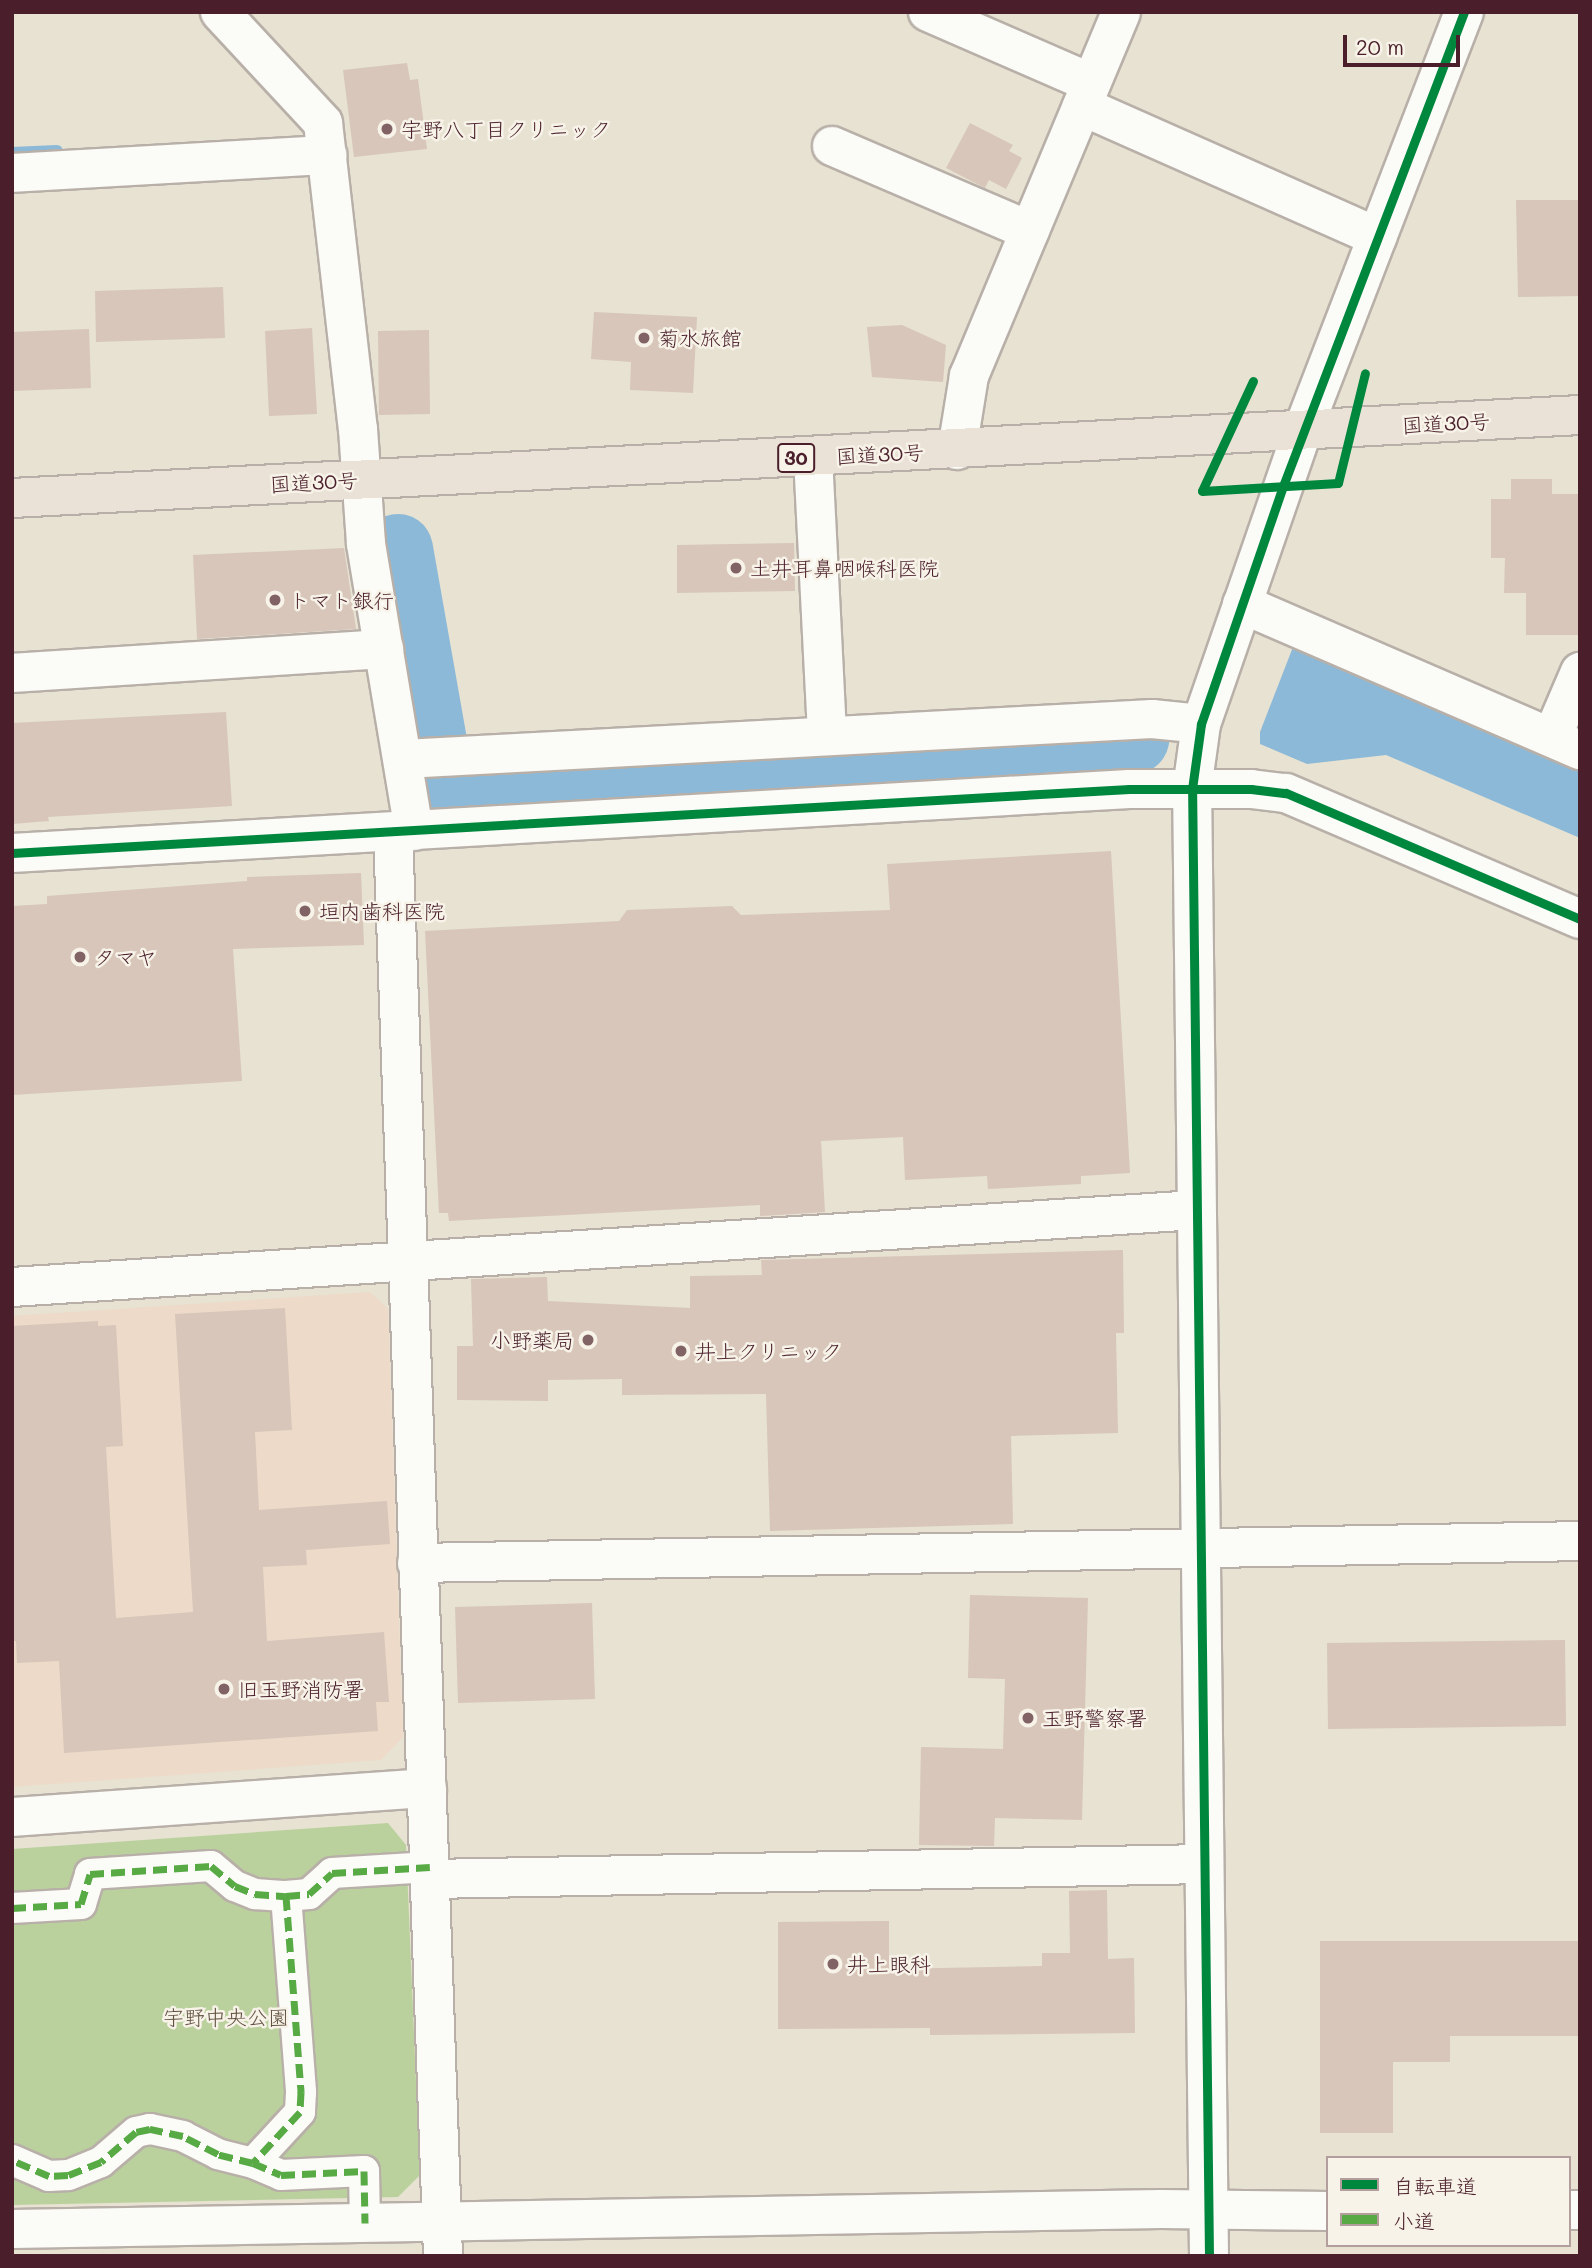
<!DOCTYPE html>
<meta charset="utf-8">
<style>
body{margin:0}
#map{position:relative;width:1592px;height:2268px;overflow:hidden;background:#e7e2d2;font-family:Mali,"Klee One",sans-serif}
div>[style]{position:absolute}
.built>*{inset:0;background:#eedac8}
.green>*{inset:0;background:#bad19d}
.water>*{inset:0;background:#8cb9d7}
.stream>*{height:12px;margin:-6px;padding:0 6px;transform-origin:6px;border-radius:6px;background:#8cb9d7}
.river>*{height:70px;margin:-35px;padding:0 35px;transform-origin:35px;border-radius:35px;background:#8cb9d7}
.building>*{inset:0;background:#d7c6b9}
.roads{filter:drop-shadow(2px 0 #b8b0a8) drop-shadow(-2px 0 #b8b0a8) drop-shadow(0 2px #b8b0a8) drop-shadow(0 -2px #b8b0a8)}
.pedestrian>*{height:30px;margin:-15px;padding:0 15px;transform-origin:15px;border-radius:15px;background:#fbfbf8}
.minor>*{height:38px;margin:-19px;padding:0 19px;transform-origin:19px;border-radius:19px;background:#fbfbf8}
.tertiary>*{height:38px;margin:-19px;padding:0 19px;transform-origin:19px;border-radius:19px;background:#fbfbf8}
.trunk>*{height:38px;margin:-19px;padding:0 19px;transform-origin:19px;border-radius:19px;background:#eae2d6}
.quiet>*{height:7px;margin-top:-3.5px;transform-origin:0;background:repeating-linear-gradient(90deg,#57aa44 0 14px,transparent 0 21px)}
.cycleway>*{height:9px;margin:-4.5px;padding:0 4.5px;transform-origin:4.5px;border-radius:4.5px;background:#00873e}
.dots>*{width:19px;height:19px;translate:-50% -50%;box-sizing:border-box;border:4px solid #f7f3e8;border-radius:50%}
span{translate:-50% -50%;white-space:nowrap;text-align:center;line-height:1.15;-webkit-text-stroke:5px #f7f3e8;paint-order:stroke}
.shield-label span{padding:2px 5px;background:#f7f3e8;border:2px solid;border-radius:5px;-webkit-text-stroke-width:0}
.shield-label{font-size:19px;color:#4a1f2b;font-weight:700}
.poi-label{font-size:21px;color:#4a1f2b}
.left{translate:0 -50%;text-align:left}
.right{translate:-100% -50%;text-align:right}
.street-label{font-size:21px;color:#4a1f2b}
.park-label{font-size:21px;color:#605040}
.frame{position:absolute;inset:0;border:14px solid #4a1f2b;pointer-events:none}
.legend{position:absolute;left:1326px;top:2156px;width:245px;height:91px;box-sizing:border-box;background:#f7f3e8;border:2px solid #b29e9c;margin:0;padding:9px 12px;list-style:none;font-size:21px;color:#4a1f2b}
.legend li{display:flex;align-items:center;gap:14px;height:35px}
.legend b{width:35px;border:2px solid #b29e9c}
.scale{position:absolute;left:1343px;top:35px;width:117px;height:32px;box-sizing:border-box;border:4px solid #4a1f2b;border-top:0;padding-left:9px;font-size:21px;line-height:24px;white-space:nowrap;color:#4a1f2b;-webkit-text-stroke:5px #f7f3e8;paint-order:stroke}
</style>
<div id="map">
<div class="built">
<div style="clip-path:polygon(370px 1292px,388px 1309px,403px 1737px,381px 1760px,12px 1787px,12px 1316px)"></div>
</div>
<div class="green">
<div style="clip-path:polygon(388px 1823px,406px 1845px,420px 2175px,398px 2197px,12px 2205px,12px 1849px)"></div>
</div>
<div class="water">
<div style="clip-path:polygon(1293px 647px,1580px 769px,1580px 838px,1386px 755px,1307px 764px,1260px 744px,1260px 732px)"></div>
</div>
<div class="stream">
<div style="left:12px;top:153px;width:45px;rotate:-2.5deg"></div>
</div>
<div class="river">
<div style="left:398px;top:549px;width:242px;rotate:80deg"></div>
<div style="left:440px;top:787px;width:658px;rotate:-3.57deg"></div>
<div style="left:1097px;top:746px;width:38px;rotate:-11deg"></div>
</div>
<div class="building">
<div style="clip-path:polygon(407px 63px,410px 80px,418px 79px,427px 149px,354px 157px,343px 70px)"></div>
<div style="clip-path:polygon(970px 123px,1013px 145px,1009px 151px,1022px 158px,1006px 189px,989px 180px,985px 188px,946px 168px)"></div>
<div style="clip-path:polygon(1516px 200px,1580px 200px,1580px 296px,1518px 297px)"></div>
<div style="clip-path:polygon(223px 287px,225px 338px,96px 342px,95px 291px)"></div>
<div style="clip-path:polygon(594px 312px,697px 317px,693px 393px,630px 390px,631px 362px,591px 359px)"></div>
<div style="clip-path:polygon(902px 325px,946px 345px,943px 382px,872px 377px,867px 327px)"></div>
<div style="clip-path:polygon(312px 328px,317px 414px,269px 416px,265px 331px)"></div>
<div style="clip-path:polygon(89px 329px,91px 388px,12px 391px,12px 332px)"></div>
<div style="clip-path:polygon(429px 330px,430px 414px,379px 415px,378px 331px)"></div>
<div style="clip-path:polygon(1511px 479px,1552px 479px,1552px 494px,1580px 494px,1580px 635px,1526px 635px,1526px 593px,1504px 593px,1505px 558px,1491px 558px,1491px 499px,1511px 499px)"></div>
<div style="clip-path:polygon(794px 543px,795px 591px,677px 593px,677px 545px)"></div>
<div style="clip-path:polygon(344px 548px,356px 629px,197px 639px,193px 555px)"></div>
<div style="clip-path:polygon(226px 712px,232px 806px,48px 817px,49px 821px,12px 824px,12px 723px)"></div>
<div style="clip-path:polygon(1111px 851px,1130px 1173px,1081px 1176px,1081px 1184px,988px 1189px,987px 1176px,905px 1180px,903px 1137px,821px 1141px,825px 1212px,760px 1216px,760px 1205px,449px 1221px,448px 1213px,439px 1213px,425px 931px,619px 921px,627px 910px,732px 906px,741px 915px,890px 910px,887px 864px)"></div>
<div style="clip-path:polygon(361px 873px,364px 945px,233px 949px,242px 1081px,12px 1095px,12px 906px,47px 904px,47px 896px,247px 881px,247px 877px)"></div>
<div style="clip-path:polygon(1123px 1250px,1124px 1333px,1116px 1333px,1118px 1433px,1011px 1436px,1013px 1524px,770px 1531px,766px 1394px,622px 1395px,622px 1379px,548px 1380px,548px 1401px,457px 1400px,457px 1346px,473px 1346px,471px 1279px,547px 1277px,548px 1301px,690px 1308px,690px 1276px,762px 1275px,761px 1260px)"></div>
<div style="clip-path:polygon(285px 1308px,292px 1430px,255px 1432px,259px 1510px,387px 1501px,390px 1544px,306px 1550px,307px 1565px,263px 1567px,267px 1641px,384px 1632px,389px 1702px,376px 1702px,378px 1731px,64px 1753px,59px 1661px,17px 1663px,16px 1641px,12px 1641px,12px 1326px,98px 1321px,98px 1326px,116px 1325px,123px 1446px,106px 1447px,116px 1618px,193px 1612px,175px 1314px)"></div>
<div style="clip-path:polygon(970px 1595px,1088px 1598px,1082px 1820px,995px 1818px,994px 1846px,919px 1845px,921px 1747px,1003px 1749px,1005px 1679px,968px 1678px)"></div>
<div style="clip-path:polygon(592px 1603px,595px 1699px,458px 1703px,455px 1607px)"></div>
<div style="clip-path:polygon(1565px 1640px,1566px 1726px,1328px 1729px,1327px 1643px)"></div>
<div style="clip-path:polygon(1107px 1890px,1108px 1959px,1134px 1958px,1135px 2033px,930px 2035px,930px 2028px,778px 2029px,778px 1922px,889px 1921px,889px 1969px,1042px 1966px,1042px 1953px,1070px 1953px,1069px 1891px)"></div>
<div style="clip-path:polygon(1320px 1941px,1580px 1941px,1580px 2036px,1450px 2036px,1450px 2062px,1393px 2062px,1393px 2133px,1320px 2133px)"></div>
</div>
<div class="roads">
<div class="pedestrian">
<div style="left:286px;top:1896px;width:23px;rotate:-5deg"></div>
<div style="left:309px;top:1894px;width:31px;rotate:-42deg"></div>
<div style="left:332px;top:1873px;width:98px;rotate:-3.5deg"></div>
<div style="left:12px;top:1908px;width:69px;rotate:-3.3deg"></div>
<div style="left:81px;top:1904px;width:31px;rotate:-73deg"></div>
<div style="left:90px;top:1874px;width:121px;rotate:-3.8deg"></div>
<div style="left:211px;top:1866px;width:31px;rotate:40deg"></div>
<div style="left:235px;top:1886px;width:22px;rotate:22deg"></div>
<div style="left:255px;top:1894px;width:31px;rotate:4deg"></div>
<div style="left:286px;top:1896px;width:197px;rotate:85.6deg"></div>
<div style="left:301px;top:2092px;width:20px;rotate:93deg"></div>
<div style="left:300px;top:2112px;width:69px;rotate:132.7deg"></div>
<div style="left:253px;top:2163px;width:36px;rotate:-166deg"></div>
<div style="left:218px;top:2154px;width:39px;rotate:-153deg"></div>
<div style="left:183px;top:2136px;width:34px;rotate:-168deg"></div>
<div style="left:150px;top:2129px;width:14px;rotate:168deg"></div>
<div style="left:136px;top:2132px;width:46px;rotate:139.4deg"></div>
<div style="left:101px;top:2162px;width:35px;rotate:158deg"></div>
<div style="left:68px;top:2175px;width:19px;rotate:177deg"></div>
<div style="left:49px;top:2176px;width:40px;rotate:-156.6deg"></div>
<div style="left:253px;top:2163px;width:30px;rotate:23deg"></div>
<div style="left:281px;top:2175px;width:83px;rotate:-2.8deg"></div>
<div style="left:364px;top:2171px;width:52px;rotate:88.9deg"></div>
</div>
<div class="minor">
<div style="left:220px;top:12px;width:151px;rotate:47.1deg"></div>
<div style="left:323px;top:123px;width:308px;rotate:83.5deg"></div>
<div style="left:358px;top:429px;width:115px;rotate:86deg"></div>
<div style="left:366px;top:544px;width:291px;rotate:80.5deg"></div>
<div style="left:928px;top:12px;width:178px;rotate:23.5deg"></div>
<div style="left:1082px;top:106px;width:323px;rotate:23.9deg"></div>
<div style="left:832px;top:146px;width:215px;rotate:23.2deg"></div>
<div style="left:12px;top:173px;width:316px;rotate:-3.3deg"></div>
<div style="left:1302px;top:432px;width:450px;rotate:-68.9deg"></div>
<div style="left:957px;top:450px;width:75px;rotate:-80.8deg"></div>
<div style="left:969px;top:376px;width:394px;rotate:-67.3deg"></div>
<div style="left:813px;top:457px;width:277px;rotate:87.1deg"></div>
<div style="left:1242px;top:604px;width:368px;rotate:23.4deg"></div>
<div style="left:12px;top:673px;width:373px;rotate:-3.7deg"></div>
<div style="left:1552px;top:737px;width:71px;rotate:-66.7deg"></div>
<div style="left:404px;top:759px;width:749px;rotate:-3.06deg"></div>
<div style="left:1152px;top:719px;width:49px;rotate:5.8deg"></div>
<div style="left:393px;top:832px;width:1425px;rotate:87.99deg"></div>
<div style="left:12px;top:1287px;width:1186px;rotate:-3.72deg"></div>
<div style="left:417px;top:1563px;width:1163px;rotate:-1.08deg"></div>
<div style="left:12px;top:1817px;width:416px;rotate:-4deg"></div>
<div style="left:431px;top:1879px;width:773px;rotate:-1.11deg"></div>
<div style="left:1569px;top:2210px;width:11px"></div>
<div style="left:12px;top:2229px;width:1149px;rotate:-1deg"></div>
<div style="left:1161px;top:2209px;width:167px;rotate:0.7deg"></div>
</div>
<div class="tertiary">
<div style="left:12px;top:853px;width:1119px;rotate:-3.28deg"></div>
<div style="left:1129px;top:789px;width:122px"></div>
<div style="left:1251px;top:789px;width:35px;rotate:7deg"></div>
<div style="left:1286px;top:793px;width:320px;rotate:23.2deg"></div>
<div style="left:1209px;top:2256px;width:1467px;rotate:-90.66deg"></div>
<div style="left:1192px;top:789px;width:66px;rotate:-82.1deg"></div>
<div style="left:1201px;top:724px;width:309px;rotate:-70.9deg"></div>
</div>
<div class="trunk">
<div style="left:12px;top:498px;width:1570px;rotate:-3.03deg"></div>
</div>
</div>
<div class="quiet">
<div style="left:286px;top:1896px;width:23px;rotate:-5deg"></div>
<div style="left:309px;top:1894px;width:31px;rotate:-42deg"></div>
<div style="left:332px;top:1873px;width:98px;rotate:-3.5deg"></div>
<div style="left:12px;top:1908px;width:69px;rotate:-3.3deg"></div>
<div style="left:81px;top:1904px;width:31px;rotate:-73deg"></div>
<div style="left:90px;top:1874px;width:121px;rotate:-3.8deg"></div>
<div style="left:211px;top:1866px;width:31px;rotate:40deg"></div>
<div style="left:235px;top:1886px;width:22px;rotate:22deg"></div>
<div style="left:255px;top:1894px;width:31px;rotate:4deg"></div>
<div style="left:286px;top:1896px;width:197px;rotate:85.6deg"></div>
<div style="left:301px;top:2092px;width:20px;rotate:93deg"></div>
<div style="left:300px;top:2112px;width:69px;rotate:132.7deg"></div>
<div style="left:253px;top:2163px;width:36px;rotate:-166deg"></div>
<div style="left:218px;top:2154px;width:39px;rotate:-153deg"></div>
<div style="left:183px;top:2136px;width:34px;rotate:-168deg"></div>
<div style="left:150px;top:2129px;width:14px;rotate:168deg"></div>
<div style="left:136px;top:2132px;width:46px;rotate:139.4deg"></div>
<div style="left:101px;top:2162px;width:35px;rotate:158deg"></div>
<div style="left:68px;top:2175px;width:19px;rotate:177deg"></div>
<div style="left:49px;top:2176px;width:40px;rotate:-156.6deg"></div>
<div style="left:253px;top:2163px;width:30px;rotate:23deg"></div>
<div style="left:281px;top:2175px;width:83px;rotate:-2.8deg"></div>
<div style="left:364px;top:2171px;width:52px;rotate:88.9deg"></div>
</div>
<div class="cycleway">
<div style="left:1253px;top:381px;width:121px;rotate:114.9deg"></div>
<div style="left:1202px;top:491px;width:136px;rotate:-3.4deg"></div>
<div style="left:1338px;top:483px;width:113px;rotate:-76.2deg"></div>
<div style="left:12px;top:853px;width:1119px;rotate:-3.28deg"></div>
<div style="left:1129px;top:789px;width:122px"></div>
<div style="left:1251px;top:789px;width:35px;rotate:7deg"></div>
<div style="left:1286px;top:793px;width:320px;rotate:23.2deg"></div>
<div style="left:1209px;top:2256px;width:1467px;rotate:-90.66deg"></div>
<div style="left:1192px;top:789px;width:66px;rotate:-82.1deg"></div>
<div style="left:1201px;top:724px;width:252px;rotate:-71deg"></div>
<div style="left:1283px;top:486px;width:507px;rotate:-69.1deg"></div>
</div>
<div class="dots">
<div style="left:387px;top:129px;background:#816365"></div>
<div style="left:644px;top:338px;background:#816365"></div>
<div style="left:736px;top:568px;background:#816365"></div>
<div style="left:275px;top:600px;background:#816365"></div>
<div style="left:305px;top:911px;background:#816365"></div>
<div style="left:80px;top:957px;background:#816365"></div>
<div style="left:588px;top:1340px;background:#816365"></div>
<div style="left:681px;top:1351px;background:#816365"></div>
<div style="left:224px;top:1689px;background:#816365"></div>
<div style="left:1028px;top:1718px;background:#816365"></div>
<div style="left:833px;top:1964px;background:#816365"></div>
</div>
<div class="shield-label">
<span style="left:796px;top:458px">30</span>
</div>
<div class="poi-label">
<span class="left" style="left:401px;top:129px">宇野八丁目クリニック</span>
<span class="left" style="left:658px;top:338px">菊水旅館</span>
<span class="left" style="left:750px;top:568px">土井耳鼻咽喉科医院</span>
<span class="left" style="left:289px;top:600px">トマト銀行</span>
<span class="left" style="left:319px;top:911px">垣内歯科医院</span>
<span class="left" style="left:94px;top:957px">タマヤ</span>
<span class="right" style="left:574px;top:1340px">小野薬局</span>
<span class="left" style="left:695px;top:1351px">井上クリニック</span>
<span class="left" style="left:238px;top:1689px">旧玉野消防署</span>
<span class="left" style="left:1042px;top:1718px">玉野警察署</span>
<span class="left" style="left:847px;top:1964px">井上眼科</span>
</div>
<div class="street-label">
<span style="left:1446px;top:423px;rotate:-3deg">国道30号</span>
<span style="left:880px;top:454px;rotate:-3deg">国道30号</span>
<span style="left:314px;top:482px;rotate:-3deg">国道30号</span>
</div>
<div class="park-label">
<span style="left:226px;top:2017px">宇野中央公園</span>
</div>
<div class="frame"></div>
<ul class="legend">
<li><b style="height:9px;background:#00873e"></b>自転車道</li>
<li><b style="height:9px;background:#57aa44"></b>小道</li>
</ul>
<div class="scale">20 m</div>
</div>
